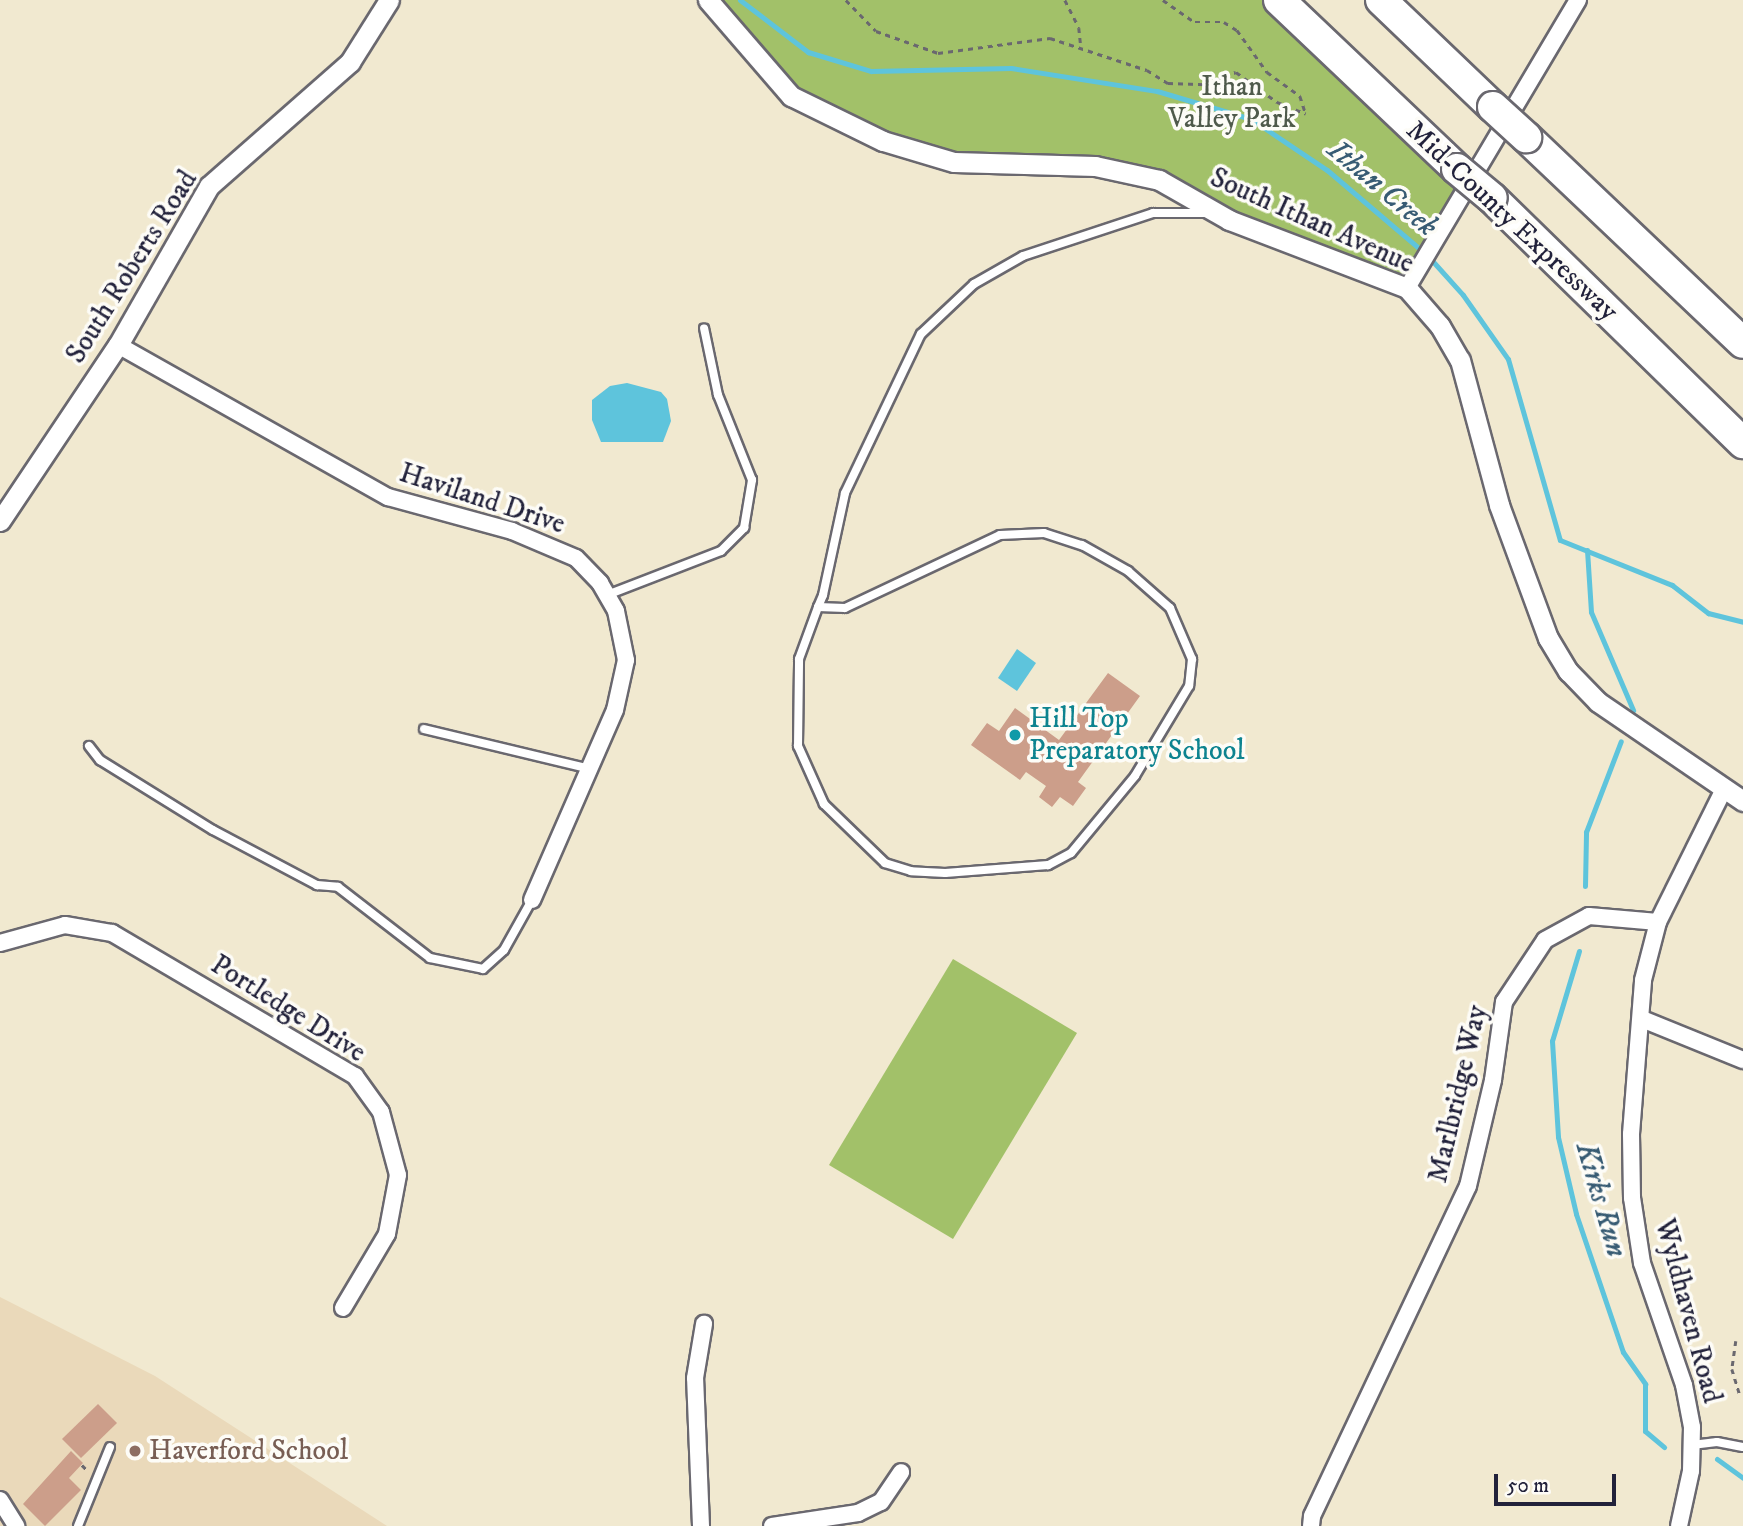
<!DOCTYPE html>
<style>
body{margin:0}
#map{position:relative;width:1743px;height:1526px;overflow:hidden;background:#f1e9d0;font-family:"IM FELL DW Pica",serif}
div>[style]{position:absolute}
.built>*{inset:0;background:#ead9ba}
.green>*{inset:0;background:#a2c169}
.water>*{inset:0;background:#5ec4dc}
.stream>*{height:5px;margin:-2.5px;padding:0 2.5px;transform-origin:2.5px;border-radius:2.5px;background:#5ec4dc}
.building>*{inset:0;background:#cc9e8a}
.path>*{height:2.5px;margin-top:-1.25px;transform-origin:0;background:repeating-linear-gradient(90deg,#6a686f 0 5px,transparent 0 10px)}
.roads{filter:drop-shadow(2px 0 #6a686f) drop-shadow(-2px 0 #6a686f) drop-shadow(0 2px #6a686f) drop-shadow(0 -2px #6a686f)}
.service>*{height:8px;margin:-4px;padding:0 4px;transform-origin:4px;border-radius:4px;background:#fff}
.minor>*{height:16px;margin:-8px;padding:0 8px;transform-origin:8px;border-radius:8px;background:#fff}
.tertiary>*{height:19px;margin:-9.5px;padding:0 9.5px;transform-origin:9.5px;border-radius:9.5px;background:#fff}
.motorway>*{height:30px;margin:-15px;padding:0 15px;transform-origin:15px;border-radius:15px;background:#fff}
.bridges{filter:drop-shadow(2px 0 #6a686f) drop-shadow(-2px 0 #6a686f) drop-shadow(0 2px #6a686f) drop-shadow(0 -2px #6a686f)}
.motorway-bridge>*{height:30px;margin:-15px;padding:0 15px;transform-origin:15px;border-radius:15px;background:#fff}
.dots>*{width:19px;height:19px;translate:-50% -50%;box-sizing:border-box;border:4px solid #fdfcf7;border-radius:50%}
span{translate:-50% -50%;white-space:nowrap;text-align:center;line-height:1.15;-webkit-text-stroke:7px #fdfcf7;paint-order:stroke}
.park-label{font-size:28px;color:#4f5a4b}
.street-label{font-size:28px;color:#22223b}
.culture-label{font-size:28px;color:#0d838f}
.left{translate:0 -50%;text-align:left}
.education-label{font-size:28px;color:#785e54}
.water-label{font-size:30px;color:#375b73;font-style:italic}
.scale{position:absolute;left:1494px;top:1474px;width:122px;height:32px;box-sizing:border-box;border:4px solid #22223b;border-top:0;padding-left:9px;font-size:21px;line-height:24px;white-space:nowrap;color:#22223b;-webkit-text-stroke:5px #fdfcf7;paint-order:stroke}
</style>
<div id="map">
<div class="built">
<div style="clip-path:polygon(0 1297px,155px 1376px,387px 1526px,0 1526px)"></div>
</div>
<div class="green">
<div style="clip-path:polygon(708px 0,1272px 0,1479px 187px,1407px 288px,1159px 180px,954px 162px,791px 96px)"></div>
<div style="clip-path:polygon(953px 959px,1077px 1033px,953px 1239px,829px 1165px)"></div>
</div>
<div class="water">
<div style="clip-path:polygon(627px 383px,661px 392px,667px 399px,671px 421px,663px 442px,601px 442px,592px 420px,592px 400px,610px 386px)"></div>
<div style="clip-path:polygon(1017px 649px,1036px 663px,1017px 691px,998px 678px)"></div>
</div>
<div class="stream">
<div style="left:740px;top:0;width:86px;rotate:37.4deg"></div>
<div style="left:808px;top:52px;width:66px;rotate:16.8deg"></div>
<div style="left:871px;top:71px;width:140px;rotate:-1.2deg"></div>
<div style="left:1011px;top:68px;width:148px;rotate:9deg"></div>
<div style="left:1157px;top:91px;width:98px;rotate:16.6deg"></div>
<div style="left:1251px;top:119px;width:92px;rotate:33.9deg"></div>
<div style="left:1327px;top:170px;width:133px;rotate:40.4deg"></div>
<div style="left:1428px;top:256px;width:52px;rotate:48.1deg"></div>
<div style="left:1463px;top:295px;width:78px;rotate:54.9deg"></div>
<div style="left:1508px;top:359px;width:188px;rotate:74deg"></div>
<div style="left:1560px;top:540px;width:121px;rotate:21.9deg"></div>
<div style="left:1672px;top:585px;width:46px;rotate:37.9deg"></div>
<div style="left:1708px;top:613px;width:36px;rotate:14deg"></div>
<div style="left:1587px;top:550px;width:62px;rotate:86.3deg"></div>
<div style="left:1591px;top:612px;width:107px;rotate:66.8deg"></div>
<div style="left:1585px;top:886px;width:54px;rotate:-88.9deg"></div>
<div style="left:1586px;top:832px;width:97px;rotate:-69deg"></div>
<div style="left:1579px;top:951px;width:94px;rotate:106.7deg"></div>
<div style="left:1552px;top:1041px;width:96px;rotate:86.4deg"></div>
<div style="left:1558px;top:1137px;width:79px;rotate:76.8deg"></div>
<div style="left:1576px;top:1214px;width:146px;rotate:71.2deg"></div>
<div style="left:1623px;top:1352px;width:39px;rotate:55deg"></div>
<div style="left:1645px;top:1384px;width:47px;rotate:90deg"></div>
<div style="left:1645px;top:1431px;width:25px;rotate:40deg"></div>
<div style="left:1717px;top:1459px;width:32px;rotate:36deg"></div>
</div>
<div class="building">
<div style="clip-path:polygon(1108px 673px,1140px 696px,1078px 782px,1086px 788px,1073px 806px,1060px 797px,1052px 807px,1039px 797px,1046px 786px,1026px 772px,1020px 780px,971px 745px,987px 723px,999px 731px,1015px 708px,1059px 740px)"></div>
<div style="clip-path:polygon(98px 1404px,117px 1423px,81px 1458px,62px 1439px)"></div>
<div style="clip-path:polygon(71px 1451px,83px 1463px,69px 1478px,81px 1490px,45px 1526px,23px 1504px)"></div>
</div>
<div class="path">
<div style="left:846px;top:0;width:43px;rotate:45.9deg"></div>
<div style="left:876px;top:31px;width:66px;rotate:19.5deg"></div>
<div style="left:938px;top:53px;width:113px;rotate:-7.6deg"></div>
<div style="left:1050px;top:38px;width:102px;rotate:18.3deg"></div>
<div style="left:1147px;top:70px;width:25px;rotate:32deg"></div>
<div style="left:1168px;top:83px;width:38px;rotate:2deg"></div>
<div style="left:1206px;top:84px;width:32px;rotate:-22deg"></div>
<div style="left:1236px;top:72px;width:51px;rotate:36.2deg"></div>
<div style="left:1277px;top:102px;width:31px;rotate:22deg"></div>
<div style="left:1065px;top:0;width:31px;rotate:63deg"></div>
<div style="left:1079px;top:28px;width:19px;rotate:84deg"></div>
<div style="left:1163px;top:0;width:39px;rotate:35deg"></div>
<div style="left:1195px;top:22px;width:29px"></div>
<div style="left:1224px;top:22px;width:15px;rotate:32deg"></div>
<div style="left:1237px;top:30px;width:52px;rotate:54.5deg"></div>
<div style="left:1267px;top:72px;width:41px;rotate:36deg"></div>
<div style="left:1300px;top:96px;width:19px;rotate:72deg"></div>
<div style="left:1736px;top:1341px;width:28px;rotate:98deg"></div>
<div style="left:1732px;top:1369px;width:28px;rotate:73deg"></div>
<div style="left:82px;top:1465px;width:7px;rotate:45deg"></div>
</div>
<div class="roads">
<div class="service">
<div style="left:607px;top:595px;width:122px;rotate:-21.1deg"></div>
<div style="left:721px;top:551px;width:33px;rotate:-45deg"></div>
<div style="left:744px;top:528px;width:49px;rotate:-80.5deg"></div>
<div style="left:752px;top:480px;width:92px;rotate:-111.8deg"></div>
<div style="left:718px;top:395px;width:68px;rotate:-101.8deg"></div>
<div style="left:818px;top:607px;width:27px;rotate:2deg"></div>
<div style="left:845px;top:608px;width:171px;rotate:-25.2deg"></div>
<div style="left:1000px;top:535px;width:44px;rotate:-2.6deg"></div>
<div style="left:1044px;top:533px;width:40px;rotate:18deg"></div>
<div style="left:1082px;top:545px;width:53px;rotate:29.5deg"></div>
<div style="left:1128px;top:571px;width:56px;rotate:41.4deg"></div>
<div style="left:1170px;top:608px;width:56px;rotate:66.7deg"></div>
<div style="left:1192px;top:659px;width:27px;rotate:96deg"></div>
<div style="left:1189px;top:686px;width:105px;rotate:121deg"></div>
<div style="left:1135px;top:776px;width:100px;rotate:129.7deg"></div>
<div style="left:1071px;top:853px;width:26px;rotate:152deg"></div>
<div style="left:1048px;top:865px;width:103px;rotate:175.6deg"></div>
<div style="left:945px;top:873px;width:34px;rotate:-177deg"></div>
<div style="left:911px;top:871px;width:27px;rotate:-163deg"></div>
<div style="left:885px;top:863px;width:85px;rotate:-136deg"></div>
<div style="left:824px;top:804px;width:64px;rotate:-114.1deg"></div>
<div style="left:798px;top:746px;width:87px;rotate:-89.3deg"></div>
<div style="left:799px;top:659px;width:55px;rotate:-69.9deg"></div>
<div style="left:818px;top:607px;width:13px;rotate:-67deg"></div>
<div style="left:823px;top:595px;width:104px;rotate:-77.8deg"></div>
<div style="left:845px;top:493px;width:176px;rotate:-64.5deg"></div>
<div style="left:921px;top:334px;width:73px;rotate:-43.3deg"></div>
<div style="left:974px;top:284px;width:56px;rotate:-29.7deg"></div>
<div style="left:1023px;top:256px;width:137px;rotate:-18.3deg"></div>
<div style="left:1153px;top:213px;width:54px"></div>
<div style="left:424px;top:729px;width:172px;rotate:13.5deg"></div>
<div style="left:89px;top:746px;width:18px;rotate:52deg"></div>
<div style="left:100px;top:760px;width:133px;rotate:31.8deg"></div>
<div style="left:213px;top:830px;width:118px;rotate:27.9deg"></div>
<div style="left:317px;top:885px;width:21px;rotate:5deg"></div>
<div style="left:338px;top:887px;width:116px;rotate:37.7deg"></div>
<div style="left:430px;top:958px;width:54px;rotate:11.7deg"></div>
<div style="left:483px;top:969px;width:28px;rotate:-42deg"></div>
<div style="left:504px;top:950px;width:57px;rotate:-60.8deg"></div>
<div style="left:1692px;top:1445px;width:25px;rotate:-7deg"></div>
<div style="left:1717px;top:1442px;width:26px;rotate:11deg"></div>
<div style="left:78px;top:1526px;width:85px;rotate:-67.9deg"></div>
</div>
<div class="minor">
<div style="left:1407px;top:288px;width:335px;rotate:-59.3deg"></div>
<div style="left:118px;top:345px;width:310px;rotate:29.4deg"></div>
<div style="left:388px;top:497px;width:129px;rotate:15.3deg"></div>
<div style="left:512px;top:531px;width:69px;rotate:22.9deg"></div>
<div style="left:576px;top:558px;width:35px;rotate:46deg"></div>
<div style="left:600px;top:583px;width:32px;rotate:60deg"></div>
<div style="left:616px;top:611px;width:50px;rotate:78.5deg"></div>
<div style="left:626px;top:660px;width:51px;rotate:102.4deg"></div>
<div style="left:615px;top:710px;width:207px;rotate:113.6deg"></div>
<div style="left:0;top:943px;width:67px;rotate:-15.5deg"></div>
<div style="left:65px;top:925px;width:48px;rotate:9.7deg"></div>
<div style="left:112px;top:933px;width:282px;rotate:30.5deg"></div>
<div style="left:355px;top:1076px;width:44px;rotate:54.2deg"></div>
<div style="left:381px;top:1112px;width:65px;rotate:74.9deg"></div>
<div style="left:398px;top:1175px;width:60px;rotate:100.6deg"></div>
<div style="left:387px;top:1234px;width:86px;rotate:120.7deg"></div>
<div style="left:1642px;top:1019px;width:109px;rotate:22.1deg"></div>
<div style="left:0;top:1500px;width:31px;rotate:58deg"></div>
<div style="left:701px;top:1526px;width:148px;rotate:-92.3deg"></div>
<div style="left:695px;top:1378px;width:55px;rotate:-80.5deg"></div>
<div style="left:772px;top:1526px;width:87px;rotate:-8.6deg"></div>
<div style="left:858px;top:1513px;width:25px;rotate:-26deg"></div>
<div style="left:881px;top:1502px;width:36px;rotate:-56deg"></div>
<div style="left:1311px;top:1526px;width:10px;rotate:-84deg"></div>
<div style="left:1312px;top:1516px;width:365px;rotate:-64.7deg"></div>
<div style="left:1468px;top:1186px;width:109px;rotate:-76.7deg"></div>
<div style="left:1493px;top:1080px;width:79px;rotate:-82deg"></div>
<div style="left:1504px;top:1002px;width:74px;rotate:-56.5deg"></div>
<div style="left:1545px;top:940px;width:50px;rotate:-28.6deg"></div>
<div style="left:1589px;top:916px;width:69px;rotate:5deg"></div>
<div style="left:1679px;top:1526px;width:56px;rotate:-77.7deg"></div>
<div style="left:1691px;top:1471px;width:44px;rotate:-88.7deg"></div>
<div style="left:1692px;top:1427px;width:43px;rotate:-100.8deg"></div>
<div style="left:1684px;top:1385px;width:129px;rotate:-109deg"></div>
<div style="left:1642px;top:1263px;width:66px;rotate:-98.7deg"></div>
<div style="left:1632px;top:1198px;width:64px;rotate:-90.9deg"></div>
<div style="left:1631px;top:1134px;width:154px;rotate:-85.5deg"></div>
<div style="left:1643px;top:980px;width:60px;rotate:-75.5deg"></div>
<div style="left:1658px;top:922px;width:148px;rotate:-63.6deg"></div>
</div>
<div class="tertiary">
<div style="left:708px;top:0;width:127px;rotate:49.2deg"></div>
<div style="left:791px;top:96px;width:102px;rotate:26.1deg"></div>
<div style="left:883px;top:141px;width:74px;rotate:16.5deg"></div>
<div style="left:954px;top:162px;width:141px;rotate:1.6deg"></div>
<div style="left:1095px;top:166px;width:66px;rotate:12.3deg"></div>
<div style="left:1159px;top:180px;width:81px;rotate:29.7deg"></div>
<div style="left:1229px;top:220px;width:191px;rotate:20.9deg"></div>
<div style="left:1407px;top:288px;width:50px;rotate:49deg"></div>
<div style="left:1440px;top:326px;width:39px;rotate:60deg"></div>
<div style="left:1460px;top:360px;width:150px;rotate:74.9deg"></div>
<div style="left:1499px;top:505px;width:142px;rotate:69.8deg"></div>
<div style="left:1548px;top:638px;width:39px;rotate:59deg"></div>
<div style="left:1568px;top:671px;width:43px;rotate:45.9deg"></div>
<div style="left:1598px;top:702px;width:176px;rotate:34.3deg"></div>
<div style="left:0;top:521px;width:212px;rotate:-56.2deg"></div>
<div style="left:118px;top:345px;width:183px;rotate:-60.2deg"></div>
<div style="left:209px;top:186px;width:188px;rotate:-41.3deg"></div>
<div style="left:350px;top:62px;width:73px;rotate:-57.8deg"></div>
</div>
<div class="motorway">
<div style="left:1279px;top:0;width:245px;rotate:43.5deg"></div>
<div style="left:1381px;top:0;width:155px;rotate:43.7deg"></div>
<div style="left:1526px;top:137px;width:299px;rotate:43.5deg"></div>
<div style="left:1492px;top:198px;width:351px;rotate:44.3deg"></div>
</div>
</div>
<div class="bridges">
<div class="motorway-bridge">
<div style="left:1493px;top:107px;width:45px;rotate:42.3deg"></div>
<div style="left:1457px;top:169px;width:45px;rotate:39.6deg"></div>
</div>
</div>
<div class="dots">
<div style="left:1015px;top:735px;background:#0f9aa8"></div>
<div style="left:135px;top:1451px;background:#8d6e63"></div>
</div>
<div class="park-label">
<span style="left:1232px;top:103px">Ithan<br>Valley Park</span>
</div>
<div class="street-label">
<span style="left:1312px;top:221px;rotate:24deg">South Ithan Avenue</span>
<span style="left:1512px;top:221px;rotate:43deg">Mid-County Expressway</span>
<span style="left:132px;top:267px;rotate:-58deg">South Roberts Road</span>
<span style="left:482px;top:499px;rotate:18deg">Haviland Drive</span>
<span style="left:288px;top:1009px;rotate:32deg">Portledge Drive</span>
<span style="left:1458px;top:1094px;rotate:-77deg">Marlbridge Way</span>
<span style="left:1688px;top:1311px;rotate:75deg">Wyldhaven Road</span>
</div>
<div class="culture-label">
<span class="left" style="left:1029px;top:735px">Hill Top<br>Preparatory School</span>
</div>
<div class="education-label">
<span class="left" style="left:149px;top:1451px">Haverford School</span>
</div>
<div class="water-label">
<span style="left:1382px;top:189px;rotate:40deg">Ithan Creek</span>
<span style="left:1600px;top:1200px;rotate:74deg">Kirks Run</span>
</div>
<div class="scale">50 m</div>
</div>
